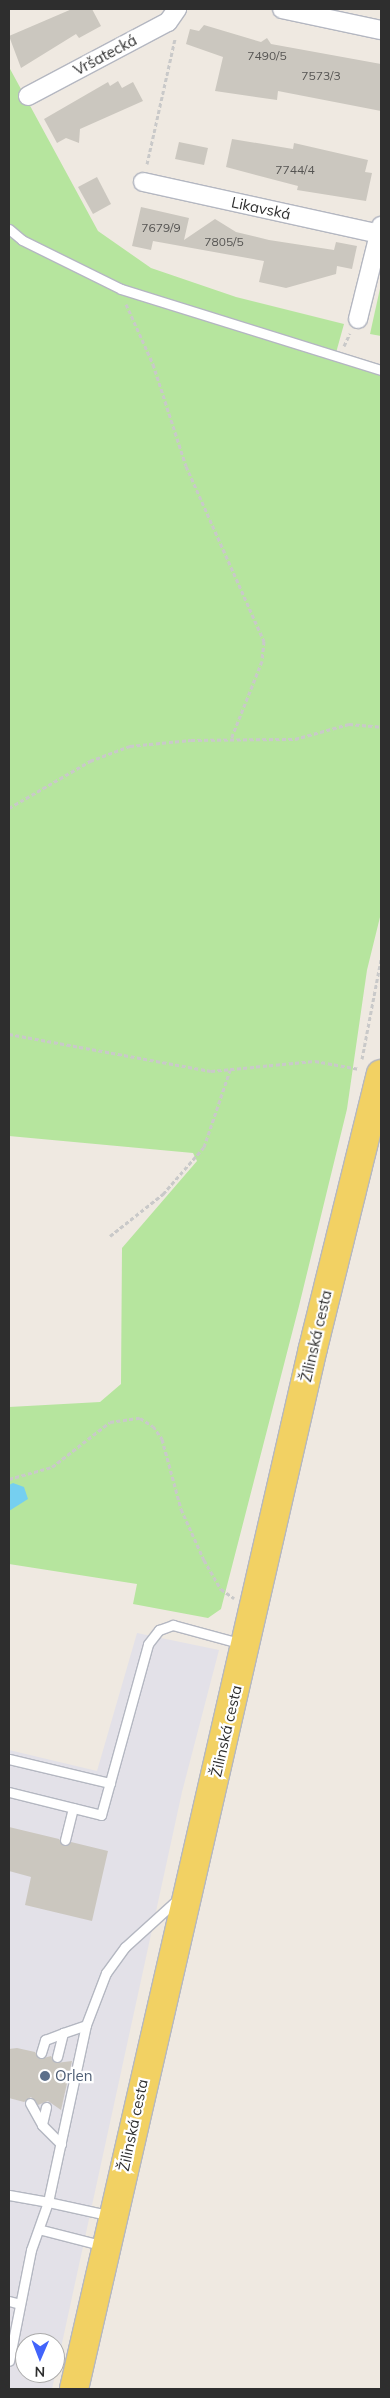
<!DOCTYPE html>
<meta charset="utf-8">
<style>
body{margin:0}
#map{position:relative;width:390px;height:2398px;overflow:hidden;background:#efe9e1;font-family:Mulish,sans-serif}
div>[style]{position:absolute}
.industrial>*{inset:0;background:#e3e1e8}
.green>*{inset:0;background:#b6e59e}
.water>*{inset:0;background:#75cff0}
.building>*{inset:0;background:#cbc7bf}
.path>*{height:3px;margin-top:-1.5px;transform-origin:0;background:repeating-linear-gradient(90deg,#c9c9c9 0 4px,transparent 0 6.5px)}
.roads{filter:drop-shadow(1px 0 #b4b7c1) drop-shadow(-1px 0 #b4b7c1) drop-shadow(0 1px #b4b7c1) drop-shadow(0 -1px #b4b7c1)}
.service>*{height:9px;margin:-4.5px;padding:0 4.5px;transform-origin:4.5px;border-radius:4.5px;background:#fff}
.minor>*{height:18px;margin:-9px;padding:0 9px;transform-origin:9px;border-radius:9px;background:#fff}
.primary>*{height:28px;margin:-14px;padding:0 14px;transform-origin:14px;border-radius:14px;background:#f2d163}
.dots>*{width:14px;height:14px;translate:-50% -50%;box-sizing:border-box;border:2px solid #fff;border-radius:50%}
span{translate:-50% -50%;white-space:nowrap;text-align:center;line-height:1.15;-webkit-text-stroke:4.5px #fff;paint-order:stroke}
.number-label{font-size:12px;color:#555452}
.number-label span{-webkit-text-stroke-width:0}
.street-label{font-size:15px;color:#2e2e2e}
.service-label{font-size:15px;color:#4e5e75}
.left{translate:0 -50%;text-align:left}
.frame{position:absolute;inset:0;border:10px solid #2e2e2e;pointer-events:none}
.north{position:absolute;left:15px;top:2333px;width:50px;height:50px;box-sizing:border-box;background:#fff;border:1px solid #ababab;border-radius:50%;rotate:181deg;font-size:14px;font-weight:700;line-height:20px;text-align:center;color:#2e2e2e}
.north::after{content:'';display:block;margin:auto;width:18px;height:22px;background:#4264fb;clip-path:polygon(50% 0,100% 100%,50% 72%,0 100%)}
</style>
<div id="map">
<div class="industrial">
<div style="clip-path:polygon(evenodd,137px 1633px,219px 1650px,182px 1792px,52px 2389px,9px 2389px,9px 1750px,97px 1771px,137px 1633px,25px 2343px,55px 2343px,55px 2373px,25px 2373px,25px 2343px)"></div>
</div>
<div class="green">
<div style="clip-path:polygon(9px 67px,98px 231px,151px 268px,236px 297px,344px 324px,334px 360px,381px 374px,381px 913px,367px 970px,347px 1109px,299px 1306px,221px 1609px,208px 1618px,133px 1604px,137px 1584px,9px 1564px,9px 1407px,100px 1402px,121px 1384px,122px 1248px,197px 1161px,193px 1153px,9px 1136px)"></div>
<div style="clip-path:polygon(381px 284px,381px 336px,370px 334px)"></div>
</div>
<div class="water">
<div style="clip-path:polygon(13px 1483px,24px 1487px,28px 1499px,9px 1511px,9px 1485px)"></div>
</div>
<div class="building">
<div style="clip-path:polygon(72px 9px,92px 9px,101px 26px,79px 38px,76px 34px,21px 68px,9px 36px)"></div>
<div style="clip-path:polygon(204px 25px,261px 42px,267px 38px,271px 44px,381px 64px,381px 111px,278px 91px,277px 100px,215px 91px,223px 57px,186px 44px,190px 29px,199px 31px)"></div>
<div style="clip-path:polygon(118px 81px,122px 88px,133px 82px,143px 101px,80px 129px,79px 143px,66px 138px,57px 143px,44px 119px,108px 82px,110px 86px)"></div>
<div style="clip-path:polygon(232px 139px,293px 149px,294px 143px,368px 160px,365px 172px,372px 173px,366px 201px,297px 190px,298px 186px,226px 167px)"></div>
<div style="clip-path:polygon(179px 142px,208px 148px,204px 165px,175px 159px)"></div>
<div style="clip-path:polygon(97px 177px,111px 204px,93px 214px,78px 187px)"></div>
<div style="clip-path:polygon(141px 207px,189px 218px,184px 240px,215px 219px,236px 232px,269px 240px,334px 250px,336px 242px,357px 246px,352px 269px,337px 266px,336px 274px,286px 288px,259px 282px,264px 261px,153px 241px,151px 250px,132px 246px)"></div>
<div style="clip-path:polygon(9px 1827px,59px 1839px,64px 1846px,71px 1842px,108px 1851px,92px 1921px,25px 1905px,31px 1877px,9px 1871px)"></div>
<div style="clip-path:polygon(17px 2048px,35px 2052px,40px 2059px,51px 2056px,56px 2063px,72px 2061px,61px 2110px,48px 2101px,38px 2105px,31px 2097px,24px 2102px,9px 2098px,9px 2049px)"></div>
</div>
<div class="path">
<div style="left:147px;top:164px;width:128px;rotate:-77.4deg"></div>
<div style="left:126px;top:304px;width:66px;rotate:65.8deg"></div>
<div style="left:153px;top:364px;width:107px;rotate:72.1deg"></div>
<div style="left:186px;top:466px;width:192px;rotate:66deg"></div>
<div style="left:264px;top:641px;width:20px;rotate:96deg"></div>
<div style="left:262px;top:661px;width:84px;rotate:111.7deg"></div>
<div style="left:344px;top:346px;width:14px;rotate:-65deg"></div>
<div style="left:9px;top:808px;width:94px;rotate:-30.1deg"></div>
<div style="left:90px;top:761px;width:43px;rotate:-20.6deg"></div>
<div style="left:130px;top:746px;width:61px;rotate:-5.6deg"></div>
<div style="left:191px;top:740px;width:104px;rotate:-0.6deg"></div>
<div style="left:295px;top:739px;width:56px;rotate:-15.5deg"></div>
<div style="left:349px;top:724px;width:32px;rotate:5deg"></div>
<div style="left:9px;top:1034px;width:205px;rotate:10.4deg"></div>
<div style="left:211px;top:1071px;width:104px;rotate:-5.5deg"></div>
<div style="left:315px;top:1061px;width:45px;rotate:10.3deg"></div>
<div style="left:362px;top:1059px;width:102px;rotate:-79.2deg"></div>
<div style="left:110px;top:1236px;width:68px;rotate:-38.4deg"></div>
<div style="left:163px;top:1194px;width:62px;rotate:-48.9deg"></div>
<div style="left:204px;top:1147px;width:81px;rotate:-71.3deg"></div>
<div style="left:9px;top:1479px;width:45px;rotate:-15.6deg"></div>
<div style="left:52px;top:1467px;width:73px;rotate:-37.8deg"></div>
<div style="left:110px;top:1422px;width:30px;rotate:-8deg"></div>
<div style="left:140px;top:1418px;width:15px;rotate:32deg"></div>
<div style="left:153px;top:1426px;width:16px;rotate:55deg"></div>
<div style="left:162px;top:1439px;width:73px;rotate:74.8deg"></div>
<div style="left:181px;top:1509px;width:56px;rotate:65.7deg"></div>
<div style="left:204px;top:1560px;width:34px;rotate:60deg"></div>
<div style="left:221px;top:1589px;width:16px;rotate:35deg"></div>
</div>
<div class="roads">
<div class="service">
<div style="left:9px;top:229px;width:17px;rotate:40deg"></div>
<div style="left:22px;top:240px;width:110px;rotate:26.3deg"></div>
<div style="left:121px;top:289px;width:272px;rotate:17.3deg"></div>
<div style="left:9px;top:1759px;width:104px;rotate:13.4deg"></div>
<div style="left:9px;top:1792px;width:95px;rotate:14deg"></div>
<div style="left:101px;top:1815px;width:177px;rotate:-74.6deg"></div>
<div style="left:148px;top:1644px;width:18px;rotate:-52deg"></div>
<div style="left:159px;top:1630px;width:15px;rotate:-20deg"></div>
<div style="left:173px;top:1625px;width:73px;rotate:15.2deg"></div>
<div style="left:65px;top:1840px;width:33px;rotate:-76deg"></div>
<div style="left:41px;top:2053px;width:14px;rotate:-73deg"></div>
<div style="left:45px;top:2040px;width:19px;rotate:-21deg"></div>
<div style="left:57px;top:2057px;width:25px;rotate:-76deg"></div>
<div style="left:63px;top:2033px;width:24px;rotate:-19deg"></div>
<div style="left:30px;top:2103px;width:25px;rotate:61deg"></div>
<div style="left:46px;top:2107px;width:18px;rotate:103deg"></div>
<div style="left:42px;top:2125px;width:27px;rotate:45deg"></div>
<div style="left:9px;top:2195px;width:40px;rotate:10deg"></div>
<div style="left:48px;top:2202px;width:51px;rotate:109.5deg"></div>
<div style="left:31px;top:2250px;width:113px;rotate:101.2deg"></div>
<div style="left:112px;top:2216px;width:66px;rotate:-167.7deg"></div>
<div style="left:48px;top:2202px;width:181px;rotate:-77.9deg"></div>
<div style="left:86px;top:2025px;width:56px;rotate:-69deg"></div>
<div style="left:106px;top:1973px;width:32px;rotate:-54deg"></div>
<div style="left:125px;top:1947px;width:73px;rotate:-42.2deg"></div>
<div style="left:42px;top:2230px;width:65px;rotate:14.3deg"></div>
<div style="left:9px;top:2301px;width:11px;rotate:15deg"></div>
</div>
<div class="minor">
<div style="left:282px;top:9px;width:101px;rotate:12deg"></div>
<div style="left:28px;top:96px;width:158px;rotate:-27.9deg"></div>
<div style="left:168px;top:22px;width:16px;rotate:-55deg"></div>
<div style="left:143px;top:182px;width:242px;rotate:12.4deg"></div>
<div style="left:358px;top:319px;width:96px;rotate:-76.1deg"></div>
</div>
<div class="primary">
<div style="left:74px;top:2389px;width:1068px;rotate:-77.07deg"></div>
<div style="left:313px;top:1348px;width:282px;rotate:-76.1deg"></div>
</div>
</div>
<div class="dots">
<div style="left:45px;top:2076px;background:#5c6f8a"></div>
</div>
<div class="number-label">
<span style="left:267px;top:56px">7490/5</span>
<span style="left:321px;top:76px">7573/3</span>
<span style="left:295px;top:170px">7744/4</span>
<span style="left:161px;top:228px">7679/9</span>
<span style="left:224px;top:242px">7805/5</span>
</div>
<div class="street-label">
<span style="left:105px;top:55px;rotate:-28deg">Vršatecká</span>
<span style="left:261px;top:208px;rotate:12deg">Likavská</span>
<span style="left:316px;top:1336px;rotate:-77deg">Žilinská cesta</span>
<span style="left:226px;top:1731px;rotate:-77deg">Žilinská cesta</span>
<span style="left:133px;top:2125px;rotate:-78deg">Žilinská cesta</span>
</div>
<div class="service-label">
<span class="left" style="left:55px;top:2076px">Orlen</span>
</div>
<div class="frame"></div>
<div class="north">N</div>
</div>
